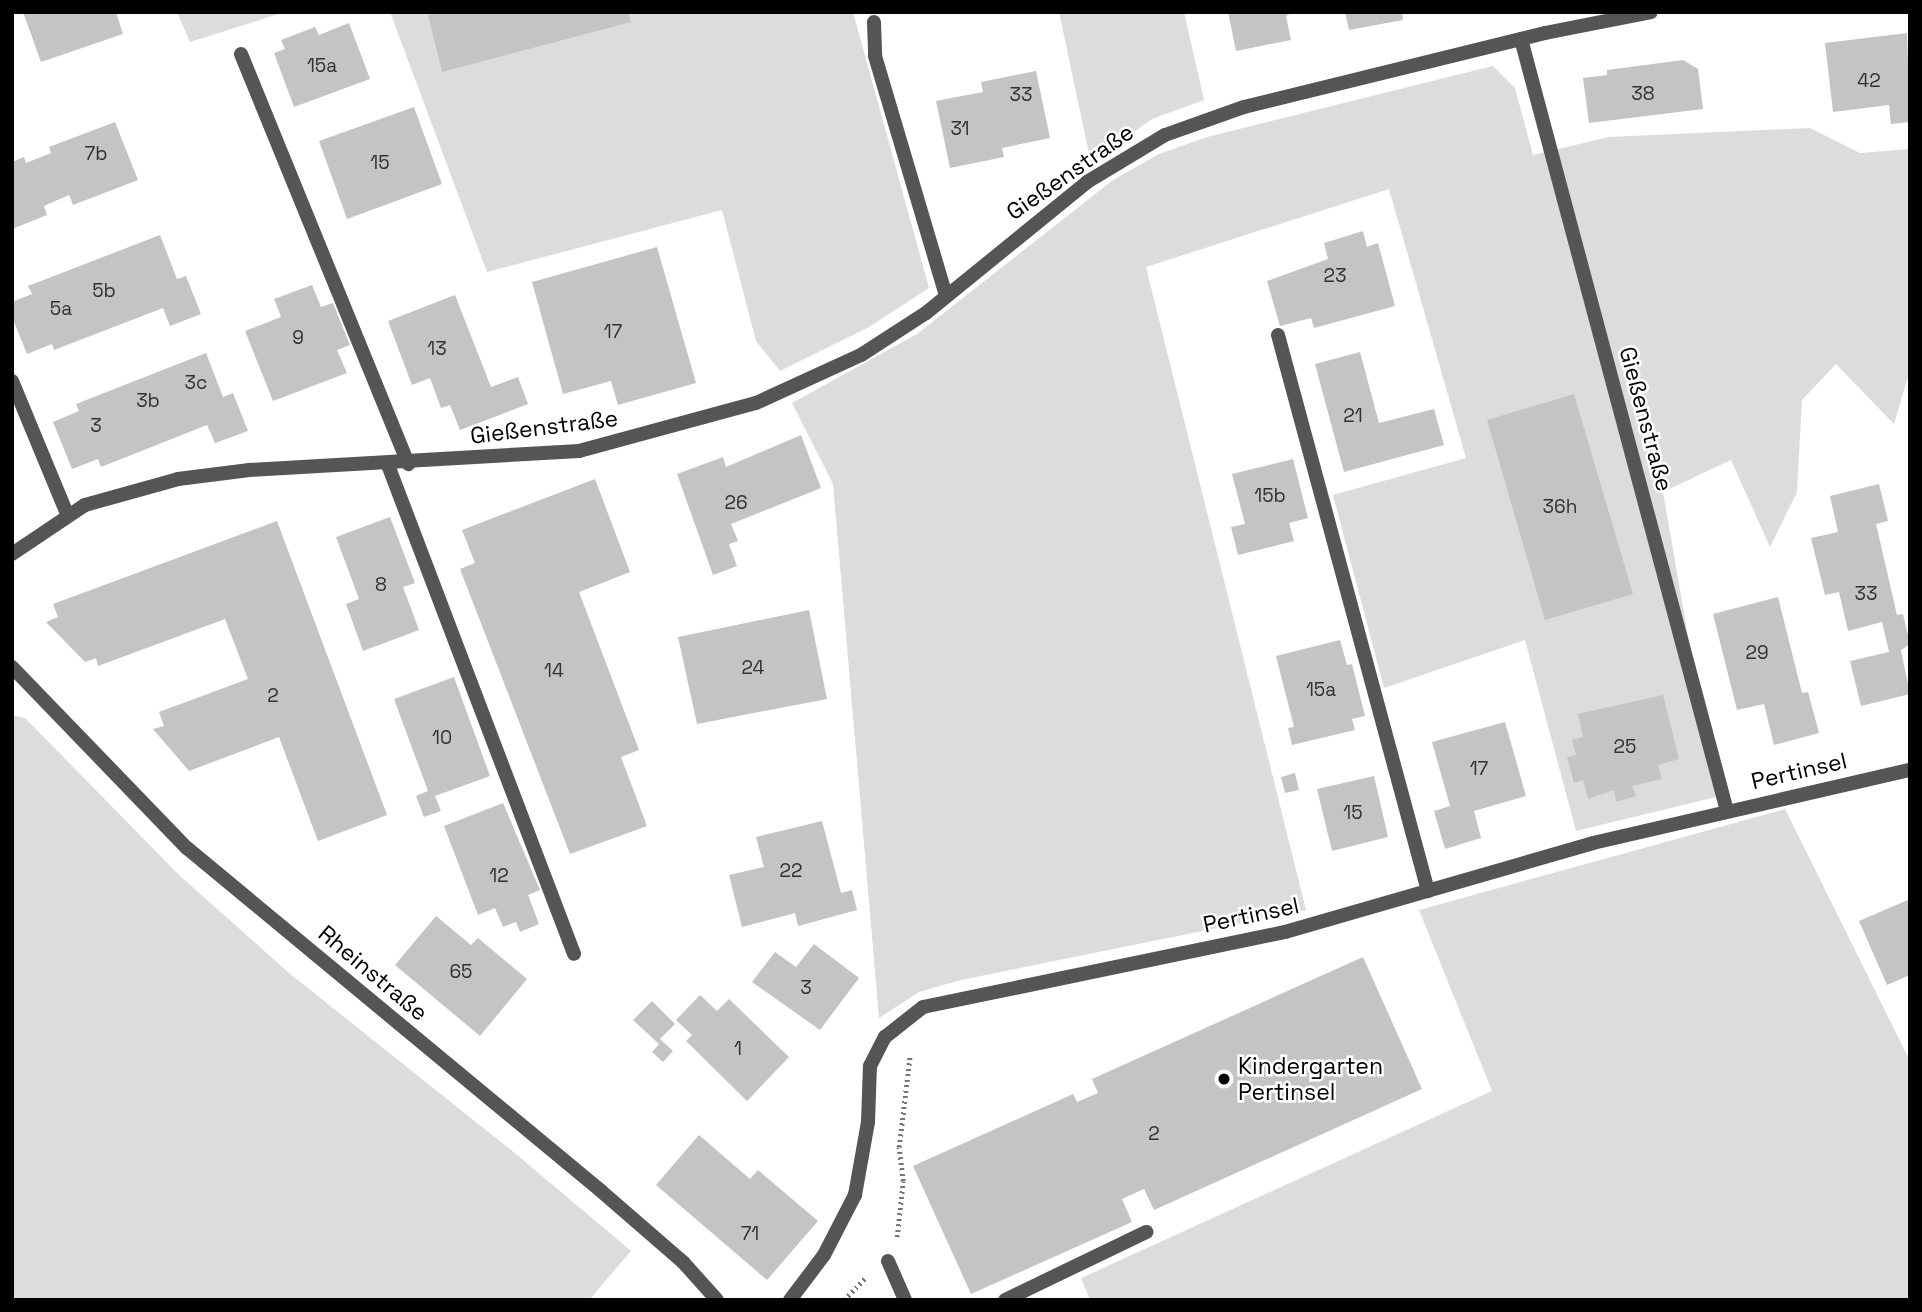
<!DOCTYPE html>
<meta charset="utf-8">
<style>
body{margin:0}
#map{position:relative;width:1922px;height:1312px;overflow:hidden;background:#fff;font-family:"Space Grotesk",sans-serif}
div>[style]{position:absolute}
.green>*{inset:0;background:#dcdcdc}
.building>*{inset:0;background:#c4c4c4}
.path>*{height:4.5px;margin-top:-2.25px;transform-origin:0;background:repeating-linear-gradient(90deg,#777 0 2px,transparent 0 5.5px)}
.service>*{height:14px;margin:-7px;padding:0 7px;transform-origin:7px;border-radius:7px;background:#555}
.minor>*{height:14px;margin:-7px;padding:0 7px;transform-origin:7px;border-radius:7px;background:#555}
.dots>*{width:19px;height:19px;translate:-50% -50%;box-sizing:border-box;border:4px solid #fff;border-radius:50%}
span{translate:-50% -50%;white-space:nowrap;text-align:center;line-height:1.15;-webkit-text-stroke:5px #fff;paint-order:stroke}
.number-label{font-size:19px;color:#313131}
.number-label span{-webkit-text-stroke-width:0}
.street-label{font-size:23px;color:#000}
.poi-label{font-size:23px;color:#000}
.left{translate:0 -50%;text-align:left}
.frame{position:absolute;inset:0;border:14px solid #000;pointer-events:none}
</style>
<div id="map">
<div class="green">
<div style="clip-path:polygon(177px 12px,285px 12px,190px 42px)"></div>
<div style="clip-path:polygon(390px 12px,853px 12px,929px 288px,869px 327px,780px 371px,756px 341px,722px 210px,487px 272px)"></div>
<div style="clip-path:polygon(1059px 12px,1184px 12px,1204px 100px,1152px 119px,1091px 163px)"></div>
<div style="clip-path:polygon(1493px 66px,1515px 88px,1533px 155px,1609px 137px,1810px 128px,1860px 153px,1910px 149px,1910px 370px,1894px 424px,1836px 364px,1802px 400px,1797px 492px,1770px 547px,1731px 460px,1663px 492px,1716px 797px,1576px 831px,1525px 640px,1384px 688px,1333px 495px,1466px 458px,1389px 189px,1146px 267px,1306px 910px,961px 980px,919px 992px,879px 1018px,833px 484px,792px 403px,917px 334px,1113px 180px,1159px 154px,1207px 137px)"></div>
<div style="clip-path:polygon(12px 715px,25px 718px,179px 875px,289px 973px,516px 1154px,631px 1251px,589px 1300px,12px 1300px)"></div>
<div style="clip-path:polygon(1785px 809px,1910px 1061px,1910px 1300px,1090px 1300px,1081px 1278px,1492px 1091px,1419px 910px)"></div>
</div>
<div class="building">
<div style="clip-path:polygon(23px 12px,116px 12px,123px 34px,41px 62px)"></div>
<div style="clip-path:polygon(439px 12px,628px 12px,631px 22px,442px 72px,428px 15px)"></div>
<div style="clip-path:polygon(1228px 12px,1293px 12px,1286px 16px,1291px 40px,1236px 51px)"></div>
<div style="clip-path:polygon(1345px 12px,1402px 12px,1403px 20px,1349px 30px)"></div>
<div style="clip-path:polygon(349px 23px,370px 79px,294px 107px,274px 53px,285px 49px,281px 40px,315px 27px,319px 35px)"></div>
<div style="clip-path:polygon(1907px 33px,1910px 122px,1891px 124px,1889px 105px,1833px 112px,1825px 43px)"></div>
<div style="clip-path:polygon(1683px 60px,1698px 69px,1703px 109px,1589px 123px,1583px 78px,1607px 75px,1607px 70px)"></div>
<div style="clip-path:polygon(1036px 71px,1050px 138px,1002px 148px,1004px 157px,950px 168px,936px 101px,983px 92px,981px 82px)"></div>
<div style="clip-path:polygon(414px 107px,442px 184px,347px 219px,319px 141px)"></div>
<div style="clip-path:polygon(115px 122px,138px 180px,73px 205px,69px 195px,44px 206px,47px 215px,12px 229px,12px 162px,24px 157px,26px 163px,51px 153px,49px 147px)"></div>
<div style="clip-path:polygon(1363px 231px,1367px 247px,1378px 243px,1395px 306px,1314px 328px,1311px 318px,1280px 326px,1267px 281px,1328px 259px,1324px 243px)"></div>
<div style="clip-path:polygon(160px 235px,177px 279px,186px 276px,201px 314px,170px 326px,163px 308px,54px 350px,52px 344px,27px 354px,12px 317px,12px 302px,32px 294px,28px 286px)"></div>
<div style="clip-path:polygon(657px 247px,696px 383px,618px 405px,611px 381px,563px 394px,532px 282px)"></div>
<div style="clip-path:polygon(312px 285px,321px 307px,333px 303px,350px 345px,337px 350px,347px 373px,273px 401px,245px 331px,281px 317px,274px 299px)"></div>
<div style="clip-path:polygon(455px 295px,491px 387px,518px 377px,528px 404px,460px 430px,450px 405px,441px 408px,430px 378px,412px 385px,388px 321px)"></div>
<div style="clip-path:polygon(1360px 352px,1379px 423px,1434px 409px,1444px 445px,1344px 472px,1315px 364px)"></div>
<div style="clip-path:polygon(206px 353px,223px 397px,233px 393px,248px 431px,215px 443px,207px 425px,101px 467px,98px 459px,72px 469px,53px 422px,79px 411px,76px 404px)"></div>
<div style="clip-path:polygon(1574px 394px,1633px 594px,1545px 620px,1487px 420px)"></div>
<div style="clip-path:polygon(801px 435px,821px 488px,731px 524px,738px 541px,729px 544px,737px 566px,713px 575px,677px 474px,723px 457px,726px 467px)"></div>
<div style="clip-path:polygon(1293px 459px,1308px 518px,1289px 523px,1294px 541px,1238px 555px,1231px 527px,1245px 524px,1232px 474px)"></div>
<div style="clip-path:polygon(595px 479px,630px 572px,579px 592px,639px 750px,621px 757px,647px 826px,570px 854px,460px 569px,475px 563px,462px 530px)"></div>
<div style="clip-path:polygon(1879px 484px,1888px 521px,1876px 524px,1897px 615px,1903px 614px,1910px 644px,1901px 650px,1910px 694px,1861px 706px,1850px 661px,1889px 652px,1882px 622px,1848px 631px,1839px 592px,1825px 595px,1811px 538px,1838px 532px,1830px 496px)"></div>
<div style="clip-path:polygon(390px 517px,415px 583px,403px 587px,419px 630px,363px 651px,346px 604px,359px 599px,336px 537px)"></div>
<div style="clip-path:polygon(277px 521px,387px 815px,318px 841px,279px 737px,189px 771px,153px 729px,164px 726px,159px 712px,248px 679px,225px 619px,98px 666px,96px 658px,85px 662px,46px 622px,58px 617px,53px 604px)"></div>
<div style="clip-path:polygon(1778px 597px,1802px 693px,1808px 692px,1819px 733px,1774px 745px,1764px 704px,1737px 710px,1713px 614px)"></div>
<div style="clip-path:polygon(809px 610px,827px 699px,697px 724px,678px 637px)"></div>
<div style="clip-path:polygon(1340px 640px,1347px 665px,1352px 664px,1365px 716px,1352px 719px,1355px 730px,1292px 745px,1288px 728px,1294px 727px,1276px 656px)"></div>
<div style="clip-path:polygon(454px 677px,490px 776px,435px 796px,441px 811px,424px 817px,416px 796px,428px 791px,394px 699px)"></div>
<div style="clip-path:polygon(1663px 695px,1679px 759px,1658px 765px,1662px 779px,1632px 786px,1636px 796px,1616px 802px,1614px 790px,1588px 799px,1583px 780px,1574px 783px,1567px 757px,1576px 755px,1572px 740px,1583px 737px,1578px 714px)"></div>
<div style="clip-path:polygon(1505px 722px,1526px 796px,1474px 811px,1481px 838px,1445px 849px,1434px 811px,1450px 806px,1432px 742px)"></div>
<div style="clip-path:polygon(1295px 773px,1299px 790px,1285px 793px,1281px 777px)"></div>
<div style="clip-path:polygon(1374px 776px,1388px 837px,1332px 851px,1317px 789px)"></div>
<div style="clip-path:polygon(503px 803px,540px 890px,528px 895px,539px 924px,520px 932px,516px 922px,503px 927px,495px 908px,478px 915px,444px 826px)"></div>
<div style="clip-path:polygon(822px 821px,841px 893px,852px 890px,857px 910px,798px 926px,795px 913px,742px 927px,729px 875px,764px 867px,756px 837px)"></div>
<div style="clip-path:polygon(1910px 899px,1910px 975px,1887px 985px,1859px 921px)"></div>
<div style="clip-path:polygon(436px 916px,471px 945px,478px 938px,527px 979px,480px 1036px,395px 965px)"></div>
<div style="clip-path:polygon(814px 944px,859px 978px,820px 1030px,752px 982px,775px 952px,796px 967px)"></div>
<div style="clip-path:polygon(1363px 957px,1422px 1089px,1154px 1210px,1144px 1189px,1122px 1199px,1132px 1222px,971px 1294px,913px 1166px,1073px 1094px,1077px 1102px,1098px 1093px,1092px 1079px)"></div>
<div style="clip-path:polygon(700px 995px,717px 1011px,729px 999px,789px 1057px,747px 1101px,686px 1041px,692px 1035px,676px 1020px)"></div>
<div style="clip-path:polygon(652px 1001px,675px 1024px,660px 1039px,673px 1051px,663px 1062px,652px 1052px,659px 1044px,633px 1020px)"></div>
<div style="clip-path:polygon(699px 1135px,750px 1179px,758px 1170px,818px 1221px,767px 1280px,656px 1185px)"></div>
</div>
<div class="path">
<div style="left:897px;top:1237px;width:56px;rotate:-83.9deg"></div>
<div style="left:903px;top:1181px;width:34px;rotate:-97deg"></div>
<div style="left:899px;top:1147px;width:93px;rotate:-83.2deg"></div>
<div style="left:844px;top:1300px;width:30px;rotate:-46deg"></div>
</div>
<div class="service">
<div style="left:874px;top:22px;width:34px;rotate:88deg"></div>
<div style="left:875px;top:56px;width:250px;rotate:73.5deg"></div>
<div style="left:1521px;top:39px;width:799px;rotate:75.06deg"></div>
<div style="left:241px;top:54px;width:443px;rotate:67.8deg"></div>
<div style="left:1278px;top:335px;width:576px;rotate:74.9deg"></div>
<div style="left:12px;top:381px;width:144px;rotate:67.5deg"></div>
<div style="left:388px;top:465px;width:523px;rotate:69.17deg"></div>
<div style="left:888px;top:1261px;width:43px;rotate:66.4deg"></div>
<div style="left:1005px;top:1300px;width:157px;rotate:-25.7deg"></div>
</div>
<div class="minor">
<div style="left:12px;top:554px;width:88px;rotate:-33.9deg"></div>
<div style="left:85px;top:505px;width:97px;rotate:-15.6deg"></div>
<div style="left:178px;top:479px;width:72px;rotate:-7.2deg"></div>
<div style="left:249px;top:470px;width:331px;rotate:-3.3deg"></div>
<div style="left:579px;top:451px;width:183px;rotate:-15.2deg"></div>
<div style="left:756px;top:403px;width:115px;rotate:-24.6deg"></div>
<div style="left:861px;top:355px;width:77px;rotate:-32.9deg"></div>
<div style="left:926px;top:313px;width:208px;rotate:-39.1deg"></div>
<div style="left:1087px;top:182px;width:91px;rotate:-31.1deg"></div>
<div style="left:1165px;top:135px;width:84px;rotate:-19.5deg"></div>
<div style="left:1244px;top:107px;width:310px;rotate:-13.8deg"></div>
<div style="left:1545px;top:33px;width:108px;rotate:-11.2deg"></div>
<div style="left:12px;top:667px;width:252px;rotate:46deg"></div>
<div style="left:187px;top:848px;width:538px;rotate:39.64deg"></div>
<div style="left:601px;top:1191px;width:108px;rotate:40.9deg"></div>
<div style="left:683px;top:1262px;width:51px;rotate:48.2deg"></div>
<div style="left:790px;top:1300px;width:56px;rotate:-52.9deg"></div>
<div style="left:824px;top:1255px;width:68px;rotate:-62.7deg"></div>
<div style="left:855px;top:1195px;width:74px;rotate:-79.9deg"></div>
<div style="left:868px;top:1122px;width:56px;rotate:-88deg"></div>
<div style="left:870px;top:1066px;width:33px;rotate:-63deg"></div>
<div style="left:885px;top:1037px;width:48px;rotate:-38.3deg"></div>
<div style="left:923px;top:1007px;width:370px;rotate:-11.7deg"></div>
<div style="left:1285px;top:932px;width:321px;rotate:-16.1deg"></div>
<div style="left:1593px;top:843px;width:325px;rotate:-13deg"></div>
</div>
<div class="dots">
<div style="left:1224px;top:1079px;background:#000"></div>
</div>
<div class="number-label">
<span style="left:322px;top:66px">15a</span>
<span style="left:1869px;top:81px">42</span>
<span style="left:1643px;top:94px">38</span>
<span style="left:1021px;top:95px">33</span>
<span style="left:960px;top:129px">31</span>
<span style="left:96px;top:154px">7b</span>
<span style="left:380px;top:163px">15</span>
<span style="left:1335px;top:276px">23</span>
<span style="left:104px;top:291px">5b</span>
<span style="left:61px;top:309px">5a</span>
<span style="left:613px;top:332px">17</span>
<span style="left:298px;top:338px">9</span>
<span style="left:437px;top:349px">13</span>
<span style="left:196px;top:383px">3c</span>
<span style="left:148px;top:401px">3b</span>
<span style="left:1353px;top:416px">21</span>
<span style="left:96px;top:426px">3</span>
<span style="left:1270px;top:496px">15b</span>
<span style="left:736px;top:503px">26</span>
<span style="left:1560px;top:507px">36h</span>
<span style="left:381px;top:585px">8</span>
<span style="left:1866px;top:594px">33</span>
<span style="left:1757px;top:653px">29</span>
<span style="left:753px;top:668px">24</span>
<span style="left:554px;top:671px">14</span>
<span style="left:1321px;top:690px">15a</span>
<span style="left:273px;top:696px">2</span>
<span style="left:442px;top:738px">10</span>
<span style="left:1625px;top:747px">25</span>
<span style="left:1479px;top:769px">17</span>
<span style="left:1353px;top:813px">15</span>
<span style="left:791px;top:871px">22</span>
<span style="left:499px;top:876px">12</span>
<span style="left:461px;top:972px">65</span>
<span style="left:806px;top:988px">3</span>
<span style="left:738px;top:1049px">1</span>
<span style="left:1154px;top:1134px">2</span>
<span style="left:750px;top:1234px">71</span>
</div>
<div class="street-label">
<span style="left:1070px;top:172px;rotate:-35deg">Gießenstraße</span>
<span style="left:1646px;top:419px;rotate:75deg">Gießenstraße</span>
<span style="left:544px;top:427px;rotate:-7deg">Gießenstraße</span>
<span style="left:1799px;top:771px;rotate:-13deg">Pertinsel</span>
<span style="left:1251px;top:915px;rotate:-12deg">Pertinsel</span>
<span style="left:373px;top:973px;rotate:40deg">Rheinstraße</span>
</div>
<div class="poi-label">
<span class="left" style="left:1238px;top:1079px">Kindergarten<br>Pertinsel</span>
</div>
<div class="frame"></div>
</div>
